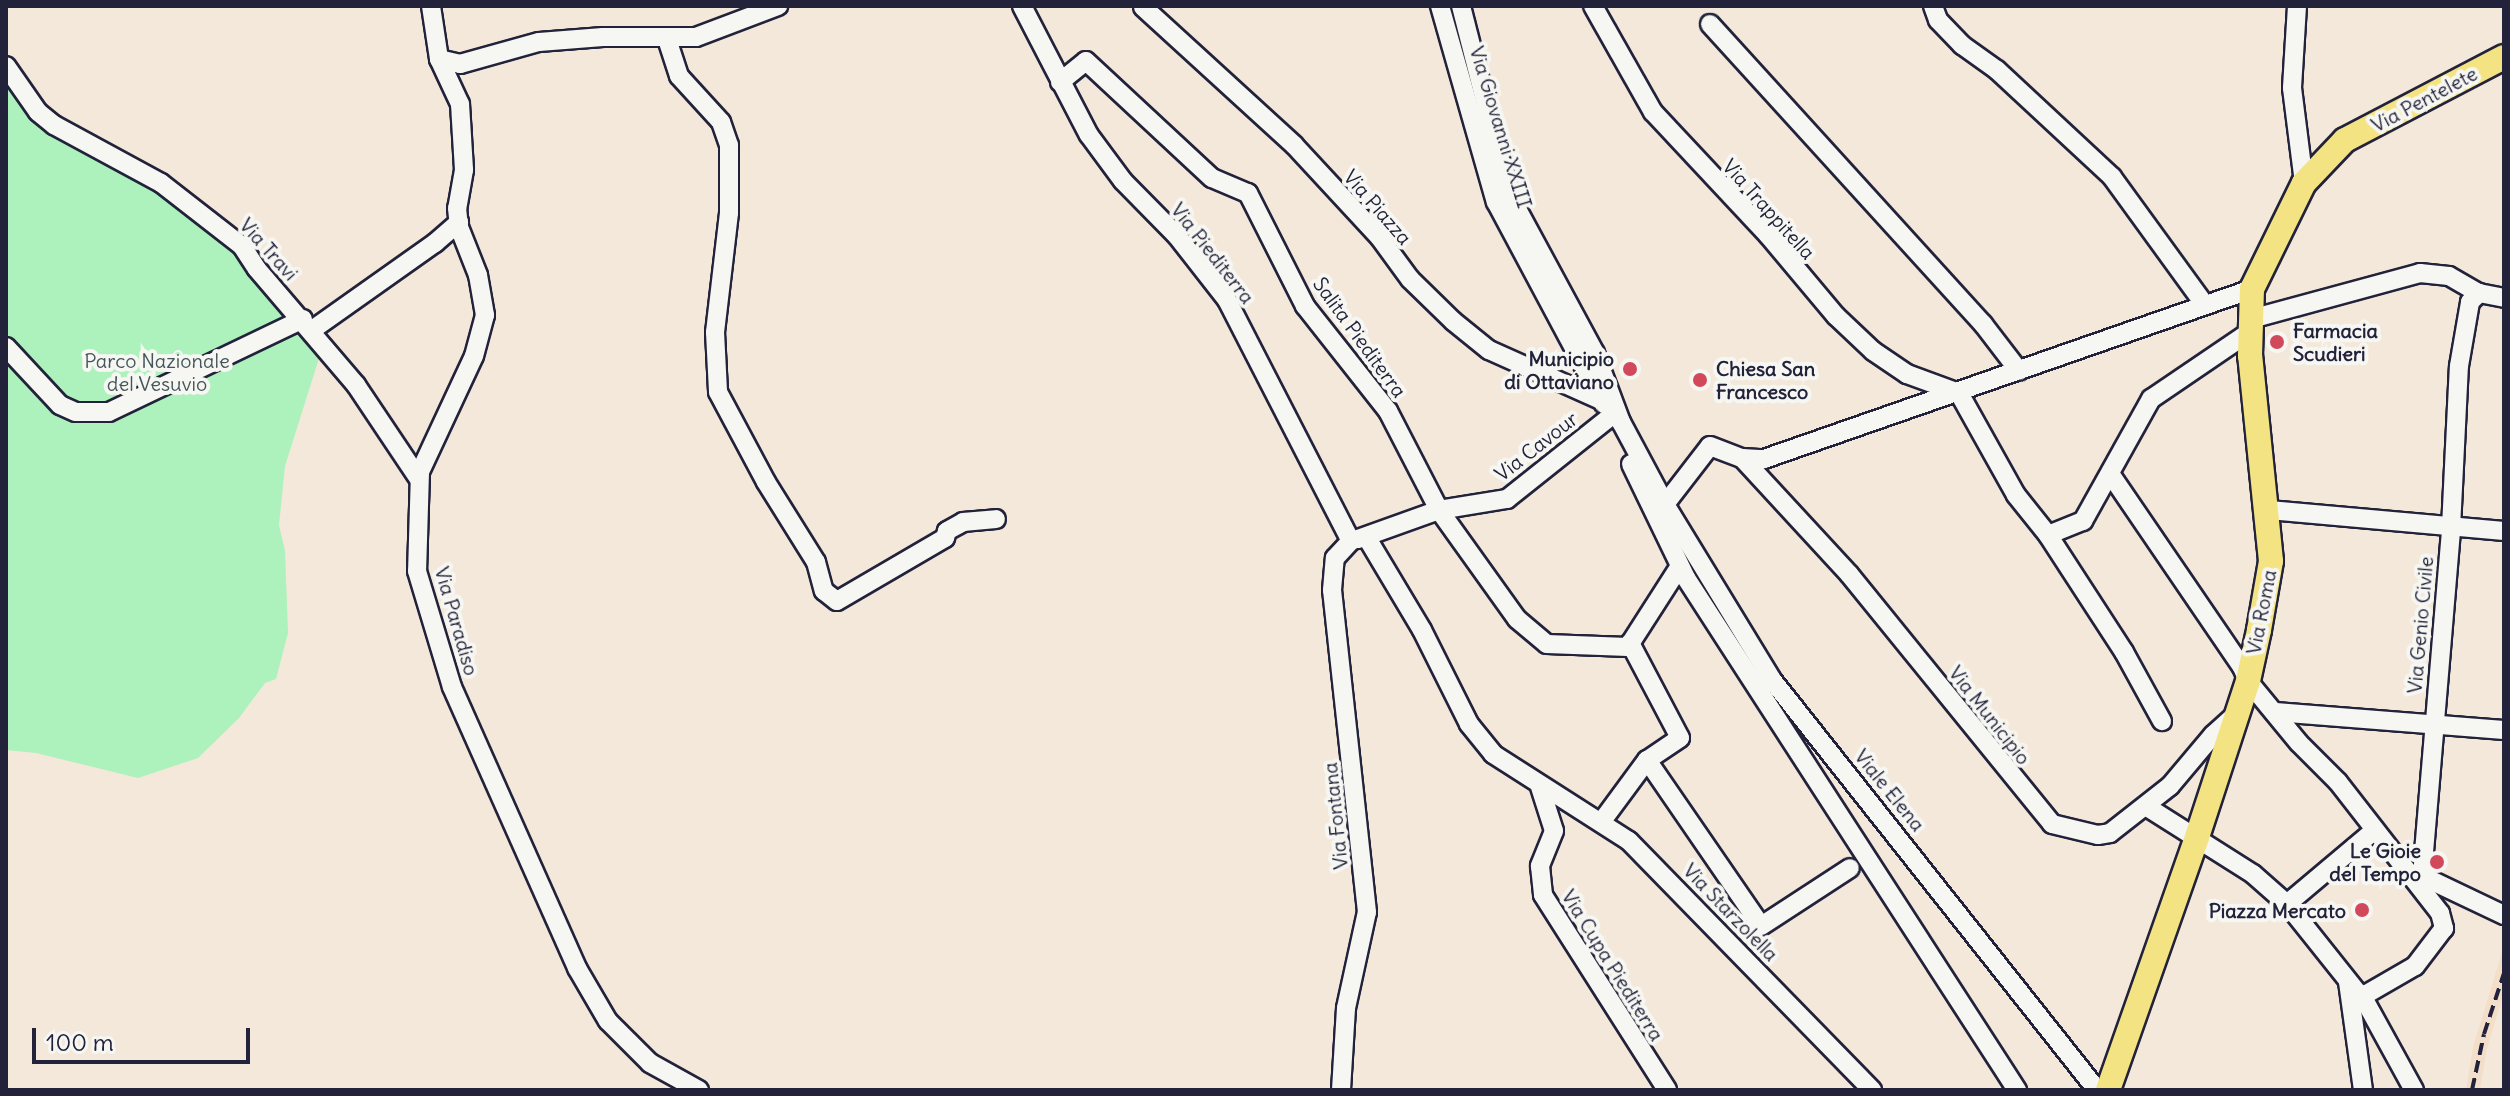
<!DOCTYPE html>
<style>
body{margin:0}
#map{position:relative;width:2510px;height:1096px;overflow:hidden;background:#f4e8da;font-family:Delius,sans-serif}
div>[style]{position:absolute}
.built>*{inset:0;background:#f3dfc9}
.green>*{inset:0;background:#adf1bc}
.roads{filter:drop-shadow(2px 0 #22223b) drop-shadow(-2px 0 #22223b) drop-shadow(0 2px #22223b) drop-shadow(0 -2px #22223b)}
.minor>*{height:18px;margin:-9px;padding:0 9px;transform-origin:9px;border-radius:9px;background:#f6f6f2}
.major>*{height:24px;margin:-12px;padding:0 12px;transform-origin:12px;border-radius:12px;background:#f4e382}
.rail>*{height:4px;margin-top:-2px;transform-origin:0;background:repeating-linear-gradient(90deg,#22223b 0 12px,transparent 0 18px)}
.dots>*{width:22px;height:22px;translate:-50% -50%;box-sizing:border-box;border:4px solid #f6f6f2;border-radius:50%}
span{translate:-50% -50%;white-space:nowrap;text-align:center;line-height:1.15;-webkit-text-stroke:8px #f6f6f2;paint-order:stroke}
.street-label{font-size:20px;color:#22223b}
.poi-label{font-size:20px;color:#22223b;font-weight:700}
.left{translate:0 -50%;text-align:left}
.right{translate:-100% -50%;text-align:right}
.park-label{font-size:20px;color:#45565b}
.frame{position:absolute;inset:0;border:8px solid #22223b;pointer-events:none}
.scale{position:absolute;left:32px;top:1028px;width:218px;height:36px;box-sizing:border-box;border:4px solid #22223b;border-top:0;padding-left:10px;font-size:24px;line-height:28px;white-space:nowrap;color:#22223b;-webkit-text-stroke:6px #f6f6f2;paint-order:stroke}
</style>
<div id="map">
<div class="built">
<div style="clip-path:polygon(2504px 946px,2504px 992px,2487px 1049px,2480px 1090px,2466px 1090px,2473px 1047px)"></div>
</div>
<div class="green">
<div style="clip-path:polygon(6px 64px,47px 123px,144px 169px,231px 224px,263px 266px,327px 333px,285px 466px,279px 525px,285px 551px,288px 633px,276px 679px,265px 683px,239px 718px,198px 758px,138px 778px,36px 753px,6px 750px)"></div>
</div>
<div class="roads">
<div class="minor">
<div style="left:431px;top:6px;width:54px;rotate:81.4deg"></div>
<div style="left:439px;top:59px;width:50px;rotate:65deg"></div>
<div style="left:460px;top:104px;width:66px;rotate:86.5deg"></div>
<div style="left:464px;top:170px;width:39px;rotate:100deg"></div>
<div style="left:457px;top:208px;width:19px;rotate:84deg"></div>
<div style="left:459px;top:227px;width:52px;rotate:68.4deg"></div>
<div style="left:478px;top:275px;width:41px;rotate:80.1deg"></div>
<div style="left:485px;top:315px;width:42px;rotate:105deg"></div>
<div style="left:474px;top:356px;width:128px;rotate:115deg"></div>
<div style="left:420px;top:472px;width:99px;rotate:91.7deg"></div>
<div style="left:417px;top:571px;width:121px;rotate:73.2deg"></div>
<div style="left:452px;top:687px;width:308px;rotate:66deg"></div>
<div style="left:577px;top:968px;width:61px;rotate:59.7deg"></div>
<div style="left:608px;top:1021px;width:59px;rotate:45deg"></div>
<div style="left:650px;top:1063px;width:56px;rotate:28.9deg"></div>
<div style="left:1022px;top:6px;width:145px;rotate:62.6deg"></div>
<div style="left:1089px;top:135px;width:57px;rotate:53.5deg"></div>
<div style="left:1123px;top:181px;width:77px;rotate:45.5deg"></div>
<div style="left:1177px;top:236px;width:81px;rotate:52deg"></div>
<div style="left:1227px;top:300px;width:271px;rotate:62.8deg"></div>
<div style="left:1440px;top:6px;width:204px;rotate:74.1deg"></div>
<div style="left:1496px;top:202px;width:229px;rotate:61.9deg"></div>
<div style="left:1461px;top:6px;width:194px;rotate:75.7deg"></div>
<div style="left:1509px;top:194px;width:181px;rotate:61.6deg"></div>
<div style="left:1595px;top:353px;width:74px;rotate:69.4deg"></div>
<div style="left:1621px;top:422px;width:95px;rotate:61.8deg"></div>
<div style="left:1666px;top:506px;width:205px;rotate:58.6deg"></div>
<div style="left:1773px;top:681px;width:522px;rotate:51.61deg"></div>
<div style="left:1593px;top:6px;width:122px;rotate:60.5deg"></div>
<div style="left:1653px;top:112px;width:168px;rotate:46.9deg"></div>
<div style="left:1768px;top:235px;width:106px;rotate:50deg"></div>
<div style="left:1836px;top:316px;width:51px;rotate:43.4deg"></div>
<div style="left:1873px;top:351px;width:41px;rotate:34.1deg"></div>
<div style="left:1907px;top:374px;width:55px;rotate:20.1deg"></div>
<div style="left:1959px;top:393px;width:117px;rotate:60.8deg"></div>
<div style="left:2016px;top:495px;width:51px;rotate:51.3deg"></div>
<div style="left:2048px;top:535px;width:140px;rotate:57deg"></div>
<div style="left:2124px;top:652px;width:79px;rotate:61.2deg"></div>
<div style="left:1933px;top:6px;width:15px;rotate:70deg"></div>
<div style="left:1938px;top:20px;width:35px;rotate:46deg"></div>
<div style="left:1962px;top:45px;width:43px;rotate:35.5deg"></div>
<div style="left:1997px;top:70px;width:157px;rotate:42.9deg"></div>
<div style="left:2112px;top:177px;width:158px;rotate:54deg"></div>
<div style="left:2297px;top:6px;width:82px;rotate:93.5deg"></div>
<div style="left:2292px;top:88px;width:96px;rotate:82.8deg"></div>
<div style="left:1143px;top:7px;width:205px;rotate:42.4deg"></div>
<div style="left:1294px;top:145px;width:127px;rotate:47.2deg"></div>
<div style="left:1380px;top:238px;width:51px;rotate:53.8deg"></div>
<div style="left:1410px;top:279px;width:60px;rotate:44.3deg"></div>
<div style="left:1453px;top:321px;width:46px;rotate:38.9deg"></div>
<div style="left:1489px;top:350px;width:125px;rotate:24.1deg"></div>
<div style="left:1710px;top:24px;width:406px;rotate:47.7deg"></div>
<div style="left:1983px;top:324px;width:59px;rotate:52.5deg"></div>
<div style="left:667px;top:39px;width:39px;rotate:72deg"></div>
<div style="left:679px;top:76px;width:62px;rotate:47.6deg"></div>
<div style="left:721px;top:122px;width:24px;rotate:71deg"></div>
<div style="left:729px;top:145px;width:68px;rotate:90deg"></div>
<div style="left:729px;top:213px;width:120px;rotate:96.7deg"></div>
<div style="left:715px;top:332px;width:60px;rotate:87.1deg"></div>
<div style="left:718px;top:392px;width:102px;rotate:61.9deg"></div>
<div style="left:766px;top:482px;width:94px;rotate:58deg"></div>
<div style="left:816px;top:562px;width:30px;rotate:75deg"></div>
<div style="left:824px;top:591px;width:16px;rotate:38deg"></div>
<div style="left:837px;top:601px;width:125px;rotate:-30.3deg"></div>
<div style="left:945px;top:538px;width:7px;rotate:-74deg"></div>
<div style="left:947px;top:531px;width:18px;rotate:-29deg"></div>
<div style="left:963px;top:522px;width:33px;rotate:-5deg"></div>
<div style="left:439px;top:59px;width:22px;rotate:13deg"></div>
<div style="left:460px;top:64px;width:82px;rotate:-15.6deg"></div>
<div style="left:539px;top:42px;width:64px;rotate:-4.5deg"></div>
<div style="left:603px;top:37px;width:93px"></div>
<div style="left:696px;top:37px;width:88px;rotate:-20.7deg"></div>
<div style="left:6px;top:66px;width:56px;rotate:55.2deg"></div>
<div style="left:38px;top:112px;width:21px;rotate:39deg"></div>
<div style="left:54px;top:125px;width:122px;rotate:28.5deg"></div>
<div style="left:161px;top:183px;width:103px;rotate:37.9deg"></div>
<div style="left:242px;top:246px;width:27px;rotate:57deg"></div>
<div style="left:257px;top:269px;width:153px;rotate:49.5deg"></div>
<div style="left:356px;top:385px;width:113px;rotate:56.2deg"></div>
<div style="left:1060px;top:82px;width:33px;rotate:-39deg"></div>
<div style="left:1086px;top:61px;width:172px;rotate:42.9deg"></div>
<div style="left:1212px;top:178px;width:39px;rotate:23deg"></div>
<div style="left:1248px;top:193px;width:127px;rotate:63.2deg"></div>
<div style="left:1305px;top:306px;width:134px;rotate:51.7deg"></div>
<div style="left:1388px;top:411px;width:111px;rotate:62.7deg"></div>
<div style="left:1439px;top:510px;width:134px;rotate:54.4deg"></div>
<div style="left:1517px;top:619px;width:39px;rotate:40deg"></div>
<div style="left:1547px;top:644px;width:81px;rotate:2.1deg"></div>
<div style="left:1628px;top:647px;width:96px;rotate:-57.3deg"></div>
<div style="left:2251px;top:319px;width:175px;rotate:-15.2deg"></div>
<div style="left:2420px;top:273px;width:29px;rotate:6deg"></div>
<div style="left:2449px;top:276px;width:34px;rotate:30deg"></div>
<div style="left:2479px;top:293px;width:25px;rotate:11deg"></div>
<div style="left:312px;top:330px;width:151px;rotate:-35.3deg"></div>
<div style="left:435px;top:243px;width:32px;rotate:-41deg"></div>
<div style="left:6px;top:347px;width:79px;rotate:47deg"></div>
<div style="left:60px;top:405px;width:17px;rotate:24deg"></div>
<div style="left:76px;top:412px;width:33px"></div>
<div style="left:109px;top:412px;width:215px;rotate:-25.6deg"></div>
<div style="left:1742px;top:458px;width:158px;rotate:47.3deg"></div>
<div style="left:1849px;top:574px;width:322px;rotate:50.9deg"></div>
<div style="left:2052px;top:824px;width:47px;rotate:13.4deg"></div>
<div style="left:2098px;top:835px;width:12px;rotate:-9deg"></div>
<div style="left:2110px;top:833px;width:76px;rotate:-38.1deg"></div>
<div style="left:2170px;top:786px;width:67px;rotate:-49.9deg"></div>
<div style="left:2213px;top:735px;width:28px;rotate:-42deg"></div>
<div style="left:1631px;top:464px;width:127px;rotate:64.2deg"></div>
<div style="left:1686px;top:578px;width:610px;rotate:57.12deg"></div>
<div style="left:2111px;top:475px;width:232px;rotate:55.7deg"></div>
<div style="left:2242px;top:667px;width:15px;rotate:67deg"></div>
<div style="left:2248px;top:681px;width:80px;rotate:50.6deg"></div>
<div style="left:2299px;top:743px;width:55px;rotate:45deg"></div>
<div style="left:2338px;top:782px;width:166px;rotate:52.1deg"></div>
<div style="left:2440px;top:913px;width:16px;rotate:75deg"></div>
<div style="left:2444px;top:928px;width:48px;rotate:127.3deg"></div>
<div style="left:2415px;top:966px;width:58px;rotate:149.9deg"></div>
<div style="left:2365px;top:995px;width:7px;rotate:-164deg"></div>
<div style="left:2358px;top:993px;width:114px;rotate:-128.6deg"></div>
<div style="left:2287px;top:904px;width:45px;rotate:-138.6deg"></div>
<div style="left:2253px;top:874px;width:125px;rotate:-147.7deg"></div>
<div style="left:2269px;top:510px;width:236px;rotate:5.1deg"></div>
<div style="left:1659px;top:512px;width:83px;rotate:-52.3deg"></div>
<div style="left:1710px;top:446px;width:34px;rotate:21deg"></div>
<div style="left:1742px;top:458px;width:22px;rotate:3deg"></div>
<div style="left:1764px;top:459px;width:517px;rotate:-19.21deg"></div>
<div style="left:2048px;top:535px;width:38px;rotate:-22deg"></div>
<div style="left:2083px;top:521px;width:140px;rotate:-60.9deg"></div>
<div style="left:2151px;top:399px;width:121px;rotate:-34.2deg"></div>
<div style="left:1367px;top:538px;width:107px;rotate:59.1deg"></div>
<div style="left:1422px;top:630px;width:105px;rotate:63.4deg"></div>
<div style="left:1469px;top:724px;width:38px;rotate:51deg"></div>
<div style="left:1493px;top:754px;width:161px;rotate:32.6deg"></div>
<div style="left:1629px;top:841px;width:348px;rotate:45.7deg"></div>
<div style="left:1358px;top:539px;width:86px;rotate:-19.7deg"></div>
<div style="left:1439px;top:510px;width:69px;rotate:-9.2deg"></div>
<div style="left:1507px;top:499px;width:132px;rotate:-38.5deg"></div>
<div style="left:1630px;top:643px;width:107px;rotate:62.2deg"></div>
<div style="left:1680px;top:738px;width:40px;rotate:146deg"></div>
<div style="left:2275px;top:712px;width:230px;rotate:4.5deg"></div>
<div style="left:1540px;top:787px;width:46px;rotate:72.3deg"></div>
<div style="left:1554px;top:831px;width:38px;rotate:112deg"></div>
<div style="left:1540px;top:866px;width:29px;rotate:84deg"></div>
<div style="left:1543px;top:895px;width:231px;rotate:57.5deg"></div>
<div style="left:1602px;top:821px;width:76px;rotate:-53.6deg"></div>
<div style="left:1647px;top:760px;width:201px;rotate:55.5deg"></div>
<div style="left:1761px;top:926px;width:106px;rotate:-33.1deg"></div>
<div style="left:2422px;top:876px;width:349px;rotate:-85.2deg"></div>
<div style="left:2451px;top:528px;width:162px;rotate:-87.2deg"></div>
<div style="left:2459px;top:366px;width:65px;rotate:-80.2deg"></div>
<div style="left:2470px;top:302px;width:13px;rotate:-45deg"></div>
<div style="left:2422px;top:876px;width:91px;rotate:25.4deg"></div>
<div style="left:2287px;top:904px;width:115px;rotate:-40.1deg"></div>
<div style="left:2348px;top:982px;width:109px;rotate:82.1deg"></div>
<div style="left:2365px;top:995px;width:6px;rotate:90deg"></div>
<div style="left:2365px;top:1001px;width:102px;rotate:61.2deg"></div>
<div style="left:1341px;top:1090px;width:82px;rotate:-86.5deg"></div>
<div style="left:1346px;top:1008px;width:98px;rotate:-77.7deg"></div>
<div style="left:1367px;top:912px;width:324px;rotate:-96.2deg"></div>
<div style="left:1332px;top:590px;width:32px;rotate:-85deg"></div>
<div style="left:1335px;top:558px;width:23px;rotate:-47deg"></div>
</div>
<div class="major">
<div style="left:2108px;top:1090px;width:268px;rotate:-70.6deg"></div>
<div style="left:2197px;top:837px;width:164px;rotate:-71.9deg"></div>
<div style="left:2248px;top:681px;width:52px;rotate:-77.8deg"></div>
<div style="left:2259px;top:630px;width:70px;rotate:-80.1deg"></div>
<div style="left:2271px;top:561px;width:206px;rotate:-95.8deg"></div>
<div style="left:2250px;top:356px;width:67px;rotate:-88.3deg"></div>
<div style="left:2252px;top:289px;width:118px;rotate:-63.9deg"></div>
<div style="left:2304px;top:183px;width:59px;rotate:-46.4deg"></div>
<div style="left:2345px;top:140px;width:179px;rotate:-27.6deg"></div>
</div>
</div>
<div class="rail">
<div style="left:2472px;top:1090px;width:57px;rotate:-77.9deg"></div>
<div style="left:2484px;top:1034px;width:64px;rotate:-71.8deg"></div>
</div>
<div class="dots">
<div style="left:2277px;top:342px;background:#d1495b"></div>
<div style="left:1630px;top:369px;background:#d1495b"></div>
<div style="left:1700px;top:380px;background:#d1495b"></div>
<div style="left:2437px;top:862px;background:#d1495b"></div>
<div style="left:2362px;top:910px;background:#d1495b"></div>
</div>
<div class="street-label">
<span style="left:2424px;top:99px;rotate:-28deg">Via Pentelete</span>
<span style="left:1501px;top:127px;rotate:73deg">Via Giovanni XXIII</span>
<span style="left:1378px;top:207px;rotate:49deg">Via Piazza</span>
<span style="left:1769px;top:209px;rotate:48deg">Via Trappitella</span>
<span style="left:269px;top:249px;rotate:48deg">Via Travi</span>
<span style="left:1213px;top:253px;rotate:52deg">Via Piediterra</span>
<span style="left:1360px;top:337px;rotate:54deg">Salita Piediterra</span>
<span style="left:1536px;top:446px;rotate:-38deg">Via Cavour</span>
<span style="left:2261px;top:612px;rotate:-79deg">Via Roma</span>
<span style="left:457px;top:621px;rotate:74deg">Via Paradiso</span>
<span style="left:2420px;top:625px;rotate:-85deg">Via Genio Civile</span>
<span style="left:1990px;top:715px;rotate:52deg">Via Municipio</span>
<span style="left:1890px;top:790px;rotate:51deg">Viale Elena</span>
<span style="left:1335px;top:816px;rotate:-96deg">Via Fontana</span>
<span style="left:1731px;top:912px;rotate:46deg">Via Starzolella</span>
<span style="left:1613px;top:965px;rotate:58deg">Via Cupa Piediterra</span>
</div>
<div class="poi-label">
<span class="left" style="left:2293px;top:342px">Farmacia<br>Scudieri</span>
<span class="right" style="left:1614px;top:370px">Municipio<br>di Ottaviano</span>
<span class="left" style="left:1716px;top:380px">Chiesa San<br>Francesco</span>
<span class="right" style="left:2421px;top:862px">Le Gioie<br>del Tempo</span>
<span class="right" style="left:2346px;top:910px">Piazza Mercato</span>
</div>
<div class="park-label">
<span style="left:157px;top:372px">Parco Nazionale<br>del Vesuvio</span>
</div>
<div class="frame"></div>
<div class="scale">100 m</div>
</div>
